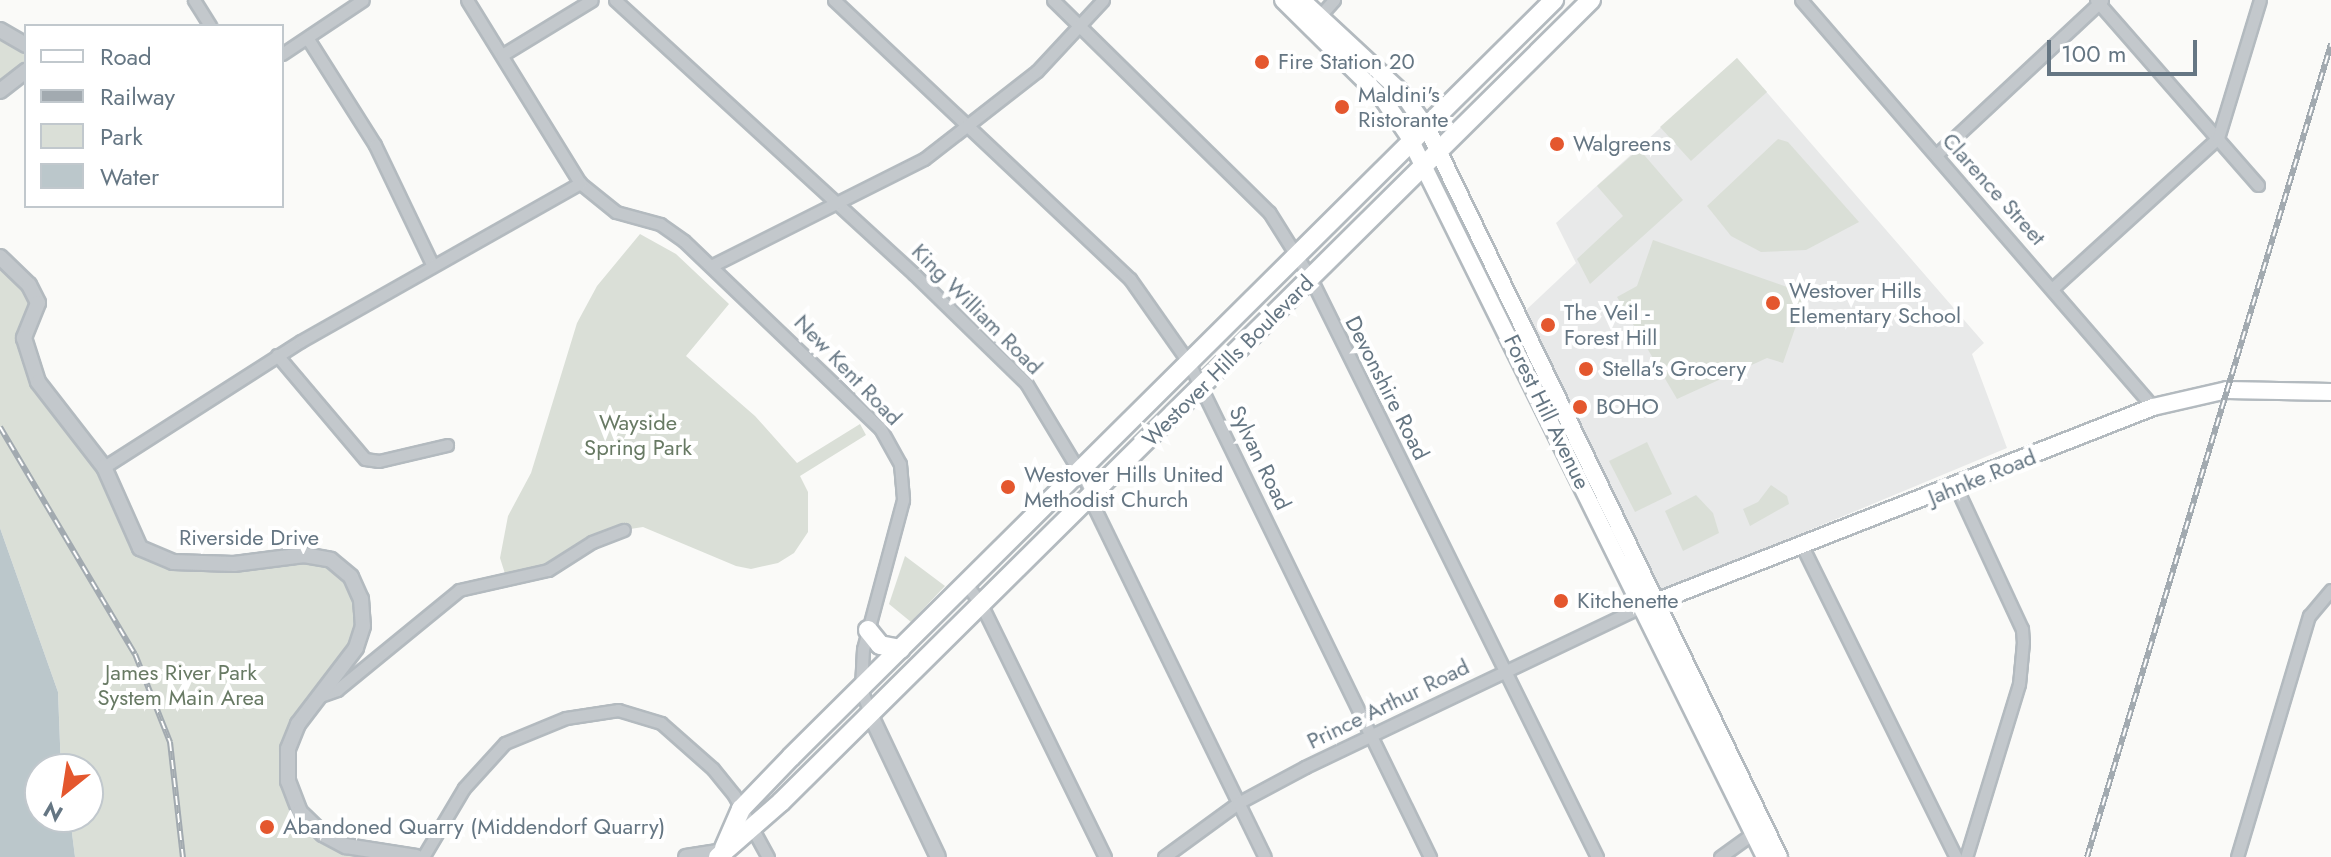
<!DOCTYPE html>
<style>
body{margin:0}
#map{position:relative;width:2331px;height:857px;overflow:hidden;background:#fafaf8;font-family:Jost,sans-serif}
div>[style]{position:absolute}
.built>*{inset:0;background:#e8e9e9}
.green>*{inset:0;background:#dadfd7}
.water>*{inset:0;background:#bbc7cb}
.roads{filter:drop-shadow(2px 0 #b3babf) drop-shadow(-2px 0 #b3babf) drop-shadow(0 2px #b3babf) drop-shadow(0 -2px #b3babf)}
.minor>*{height:11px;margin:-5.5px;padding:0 5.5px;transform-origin:5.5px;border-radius:5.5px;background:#c3c8cc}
.tertiary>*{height:14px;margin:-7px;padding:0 7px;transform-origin:7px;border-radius:7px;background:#c3c8cc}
.secondary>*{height:16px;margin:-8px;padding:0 8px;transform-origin:8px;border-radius:8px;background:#fff}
.primary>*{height:18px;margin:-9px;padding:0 9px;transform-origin:9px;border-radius:9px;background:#fff}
.rail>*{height:6px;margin-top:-3px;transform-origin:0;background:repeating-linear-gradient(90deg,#fff 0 9px,#a2aab0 0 18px);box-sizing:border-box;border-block:2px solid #a2aab0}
.dots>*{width:22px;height:22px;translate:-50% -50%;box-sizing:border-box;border:4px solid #fff;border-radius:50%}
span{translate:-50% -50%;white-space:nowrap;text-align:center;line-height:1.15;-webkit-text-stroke:8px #fff;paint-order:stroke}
.poi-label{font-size:22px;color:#657683}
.left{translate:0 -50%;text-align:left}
.street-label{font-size:22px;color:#657683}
.park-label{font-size:22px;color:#687a64}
.legend{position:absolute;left:24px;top:24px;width:260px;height:184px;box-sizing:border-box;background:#fff;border:2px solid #c1c8cd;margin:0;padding:10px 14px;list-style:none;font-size:24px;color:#657683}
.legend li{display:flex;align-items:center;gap:16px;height:40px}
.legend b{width:40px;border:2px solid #c1c8cd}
.north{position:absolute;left:24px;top:753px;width:80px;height:80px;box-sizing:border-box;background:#fff;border:2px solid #c1c8cd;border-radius:50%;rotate:210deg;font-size:22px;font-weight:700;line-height:32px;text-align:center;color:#657683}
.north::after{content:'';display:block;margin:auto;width:28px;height:36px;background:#e4572e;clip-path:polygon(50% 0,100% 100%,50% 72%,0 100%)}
.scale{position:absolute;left:2047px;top:40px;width:150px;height:36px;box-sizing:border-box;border:4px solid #657683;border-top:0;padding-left:10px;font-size:24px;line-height:28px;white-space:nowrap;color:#657683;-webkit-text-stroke:6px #fff;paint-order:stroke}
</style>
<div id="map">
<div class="built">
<div style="clip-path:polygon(1737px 58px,1984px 343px,1972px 354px,2007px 448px,1661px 592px,1525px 311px,1576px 263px,1556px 223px)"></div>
</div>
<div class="green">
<div style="clip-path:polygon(0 30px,26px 45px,26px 71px,0 91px)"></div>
<div style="clip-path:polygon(1737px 58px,1767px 92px,1691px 161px,1660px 127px)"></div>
<div style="clip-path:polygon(1778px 139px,1788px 142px,1859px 222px,1806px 250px,1761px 252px,1731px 236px,1707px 206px)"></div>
<div style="clip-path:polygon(1639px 149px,1683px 200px,1590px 284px,1577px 259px,1623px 216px,1597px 186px)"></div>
<div style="clip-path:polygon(640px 234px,676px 254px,729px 304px,686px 356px,755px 416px,797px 463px,860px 424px,866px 435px,800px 476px,808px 492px,808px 532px,794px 553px,778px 563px,751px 569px,736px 566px,643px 527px,624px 530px,571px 562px,507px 580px,500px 558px,508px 516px,531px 473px,577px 323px,597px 286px)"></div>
<div style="clip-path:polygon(1653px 240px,1807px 294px,1783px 363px,1767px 358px,1677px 399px,1617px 297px,1637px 286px)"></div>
<div style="clip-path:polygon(0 257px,38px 303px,24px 338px,38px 382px,104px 467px,134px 540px,173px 562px,304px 555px,351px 577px,363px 626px,298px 724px,288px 781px,323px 834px,416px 857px,75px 857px,70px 817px,88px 817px,88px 769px,61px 769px,58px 692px,0 528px)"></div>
<div style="clip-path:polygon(1647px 442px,1672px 494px,1635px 512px,1609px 461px)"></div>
<div style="clip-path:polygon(1771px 485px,1787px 496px,1789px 504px,1750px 526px,1743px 509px,1758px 502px)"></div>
<div style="clip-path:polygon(1696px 495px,1713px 513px,1719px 533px,1683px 551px,1665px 511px)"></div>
<div style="clip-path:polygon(905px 556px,945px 586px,911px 622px,889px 604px)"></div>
</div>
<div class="water">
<div style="clip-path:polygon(0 528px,58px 692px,61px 769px,40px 769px,40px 817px,70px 817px,75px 857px,0 857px)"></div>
</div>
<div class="roads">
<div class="minor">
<div style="left:194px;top:0;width:31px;rotate:58deg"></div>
<div style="left:467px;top:0;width:215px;rotate:58.3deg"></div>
<div style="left:580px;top:183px;width:46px;rotate:38.9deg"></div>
<div style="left:616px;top:212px;width:46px;rotate:15.3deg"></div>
<div style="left:660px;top:224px;width:29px;rotate:35deg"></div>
<div style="left:684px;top:241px;width:271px;rotate:43.7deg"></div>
<div style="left:880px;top:428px;width:41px;rotate:60.9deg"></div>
<div style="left:900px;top:464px;width:36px;rotate:85deg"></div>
<div style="left:903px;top:500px;width:154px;rotate:105deg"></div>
<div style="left:863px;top:649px;width:39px;rotate:93deg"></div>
<div style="left:861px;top:688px;width:28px;rotate:71deg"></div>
<div style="left:615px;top:0;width:406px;rotate:42.5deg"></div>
<div style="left:914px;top:274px;width:156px;rotate:44.2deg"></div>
<div style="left:1026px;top:383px;width:130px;rotate:58.9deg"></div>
<div style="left:1093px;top:494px;width:15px;rotate:82deg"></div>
<div style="left:1095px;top:509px;width:387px;rotate:64deg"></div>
<div style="left:834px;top:0;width:407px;rotate:43.3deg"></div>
<div style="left:1130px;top:279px;width:103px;rotate:54.9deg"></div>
<div style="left:1189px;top:363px;width:550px;rotate:63.99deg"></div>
<div style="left:1053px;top:0;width:303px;rotate:44.5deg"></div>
<div style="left:1269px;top:212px;width:79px;rotate:57.9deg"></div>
<div style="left:1311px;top:279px;width:645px;rotate:63.67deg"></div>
<div style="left:1801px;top:0;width:538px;rotate:49.14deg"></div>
<div style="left:2096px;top:0;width:246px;rotate:48.8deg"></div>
<div style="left:1316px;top:20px;width:27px;rotate:-48deg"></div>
<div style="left:308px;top:39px;width:125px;rotate:57.7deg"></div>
<div style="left:375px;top:145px;width:132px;rotate:64.4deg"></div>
<div style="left:282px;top:54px;width:97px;rotate:-33.7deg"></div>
<div style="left:502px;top:55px;width:105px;rotate:-31.4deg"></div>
<div style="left:1936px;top:155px;width:227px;rotate:-43deg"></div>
<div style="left:711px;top:266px;width:238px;rotate:-26.7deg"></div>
<div style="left:924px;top:159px;width:143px;rotate:-37.9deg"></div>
<div style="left:1037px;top:71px;width:97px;rotate:-47.1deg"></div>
<div style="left:2054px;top:287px;width:222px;rotate:-42.3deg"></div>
<div style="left:2218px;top:138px;width:144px;rotate:-73.1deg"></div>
<div style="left:277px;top:355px;width:136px;rotate:49.8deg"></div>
<div style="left:365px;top:459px;width:14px;rotate:8deg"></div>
<div style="left:379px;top:461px;width:70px;rotate:-13.2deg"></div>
<div style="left:104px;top:467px;width:234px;rotate:-32.6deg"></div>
<div style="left:301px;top:341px;width:321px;rotate:-29.5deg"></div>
<div style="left:1956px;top:487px;width:157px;rotate:65.1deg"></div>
<div style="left:2022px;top:629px;width:13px;rotate:86deg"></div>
<div style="left:2023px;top:642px;width:42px;rotate:95.4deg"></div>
<div style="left:2019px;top:684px;width:181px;rotate:107deg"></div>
<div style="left:1803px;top:548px;width:345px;rotate:63.7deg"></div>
<div style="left:967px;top:585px;width:24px;rotate:54deg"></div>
<div style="left:981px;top:604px;width:282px;rotate:63.9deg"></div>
<div style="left:320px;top:696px;width:18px;rotate:-19deg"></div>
<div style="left:337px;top:690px;width:158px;rotate:-39.3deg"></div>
<div style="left:459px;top:590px;width:91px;rotate:-12.7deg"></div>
<div style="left:548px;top:570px;width:52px;rotate:-32.5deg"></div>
<div style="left:592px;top:542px;width:34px;rotate:-21deg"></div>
<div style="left:423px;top:857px;width:80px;rotate:-59.3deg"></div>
<div style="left:464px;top:788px;width:61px;rotate:-47.7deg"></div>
<div style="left:505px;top:743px;width:66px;rotate:-22.3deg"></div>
<div style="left:566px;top:718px;width:53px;rotate:-8.7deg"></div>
<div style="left:618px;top:710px;width:45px;rotate:16.8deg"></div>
<div style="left:661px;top:723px;width:69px;rotate:41.5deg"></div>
<div style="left:713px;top:769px;width:33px;rotate:51deg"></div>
<div style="left:734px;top:795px;width:71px;rotate:61.3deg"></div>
<div style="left:1164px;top:857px;width:92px;rotate:-36.1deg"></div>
<div style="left:1238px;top:803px;width:76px;rotate:-28.2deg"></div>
<div style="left:1305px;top:767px;width:372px;rotate:-25.5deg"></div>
<div style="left:1720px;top:857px;width:44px;rotate:-35.8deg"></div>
<div style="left:2237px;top:857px;width:252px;rotate:-73.4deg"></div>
<div style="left:2309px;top:616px;width:34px;rotate:-50deg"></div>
</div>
<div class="tertiary">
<div style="left:0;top:30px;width:30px;rotate:30deg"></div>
<div style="left:0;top:91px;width:33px;rotate:-38deg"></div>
<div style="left:0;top:257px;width:40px;rotate:44deg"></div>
<div style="left:29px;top:285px;width:20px;rotate:63deg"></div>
<div style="left:38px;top:303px;width:38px;rotate:112deg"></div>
<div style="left:24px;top:338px;width:46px;rotate:72.3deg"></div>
<div style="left:38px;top:382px;width:108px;rotate:52.2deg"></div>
<div style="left:104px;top:467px;width:89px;rotate:66deg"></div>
<div style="left:140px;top:548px;width:36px;rotate:23deg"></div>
<div style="left:173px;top:562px;width:61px;rotate:1.9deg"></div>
<div style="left:234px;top:564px;width:71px;rotate:-7.3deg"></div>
<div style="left:304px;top:555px;width:27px;rotate:10deg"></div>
<div style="left:331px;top:560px;width:26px;rotate:40deg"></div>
<div style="left:351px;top:577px;width:24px;rotate:66deg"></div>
<div style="left:361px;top:599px;width:27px;rotate:86deg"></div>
<div style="left:363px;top:626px;width:23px;rotate:108deg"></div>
<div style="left:356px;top:648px;width:96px;rotate:127.3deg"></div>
<div style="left:298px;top:724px;width:27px;rotate:112deg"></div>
<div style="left:288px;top:749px;width:32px;rotate:90deg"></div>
<div style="left:288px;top:781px;width:33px;rotate:69deg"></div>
<div style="left:300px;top:812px;width:32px;rotate:44deg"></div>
<div style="left:323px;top:834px;width:26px;rotate:28deg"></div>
<div style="left:346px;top:846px;width:71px;rotate:8.9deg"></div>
<div style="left:870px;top:714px;width:158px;rotate:64.6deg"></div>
<div style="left:686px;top:857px;width:37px;rotate:-9deg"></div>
</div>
<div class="secondary">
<div style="left:1283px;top:0;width:141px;rotate:44.7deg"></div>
<div style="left:1383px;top:99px;width:44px;rotate:55.2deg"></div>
<div style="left:1408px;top:135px;width:805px;rotate:63.69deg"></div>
<div style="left:1302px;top:0;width:138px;rotate:42.9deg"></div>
<div style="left:1403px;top:94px;width:44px;rotate:55.2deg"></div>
<div style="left:1428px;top:130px;width:807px;rotate:64.23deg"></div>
<div style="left:1648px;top:605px;width:542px;rotate:-21.41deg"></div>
<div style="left:2153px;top:407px;width:76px;rotate:-12.9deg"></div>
<div style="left:2227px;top:390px;width:104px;rotate:1.1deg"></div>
</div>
<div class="primary">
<div style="left:868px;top:630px;width:19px;rotate:51deg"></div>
<div style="left:880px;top:645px;width:21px;rotate:11deg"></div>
<div style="left:724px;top:848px;width:43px;rotate:-66.4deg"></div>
<div style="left:741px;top:809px;width:72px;rotate:-46.1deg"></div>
<div style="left:791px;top:757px;width:1075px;rotate:-44.77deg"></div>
<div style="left:718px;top:857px;width:84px;rotate:-41.1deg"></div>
<div style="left:781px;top:802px;width:1140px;rotate:-44.72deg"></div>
</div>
</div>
<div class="rail">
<div style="left:0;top:427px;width:264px;rotate:59.3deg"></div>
<div style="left:135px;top:654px;width:95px;rotate:68.3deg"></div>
<div style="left:170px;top:742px;width:116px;rotate:83.6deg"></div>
<div style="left:2087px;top:857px;width:849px;rotate:-73.29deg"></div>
</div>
<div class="dots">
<div style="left:1262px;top:62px;background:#e4572e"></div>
<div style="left:1342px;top:107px;background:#e4572e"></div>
<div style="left:1557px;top:144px;background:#e4572e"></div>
<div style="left:1773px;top:303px;background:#e4572e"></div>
<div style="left:1548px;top:325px;background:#e4572e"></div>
<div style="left:1586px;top:369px;background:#e4572e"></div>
<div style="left:1580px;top:407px;background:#e4572e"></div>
<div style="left:1008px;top:487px;background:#e4572e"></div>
<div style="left:1561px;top:601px;background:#e4572e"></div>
<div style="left:267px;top:827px;background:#e4572e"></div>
</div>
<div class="poi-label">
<span class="left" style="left:1278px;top:62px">Fire Station 20</span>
<span class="left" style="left:1358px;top:107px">Maldini's<br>Ristorante</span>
<span class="left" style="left:1573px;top:144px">Walgreens</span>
<span class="left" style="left:1789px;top:303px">Westover Hills<br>Elementary School</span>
<span class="left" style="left:1564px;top:325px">The Veil -<br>Forest Hill</span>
<span class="left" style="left:1602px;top:369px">Stella's Grocery</span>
<span class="left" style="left:1596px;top:407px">BOHO</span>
<span class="left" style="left:1024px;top:487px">Westover Hills United<br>Methodist Church</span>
<span class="left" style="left:1577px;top:601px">Kitchenette</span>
<span class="left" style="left:283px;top:827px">Abandoned Quarry (Middendorf Quarry)</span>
</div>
<div class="street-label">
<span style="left:1994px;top:189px;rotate:48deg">Clarence Street</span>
<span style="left:977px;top:309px;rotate:45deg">King William Road</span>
<span style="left:1228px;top:361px;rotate:-45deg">Westover Hills Boulevard</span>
<span style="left:848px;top:370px;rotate:46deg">New Kent Road</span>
<span style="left:1387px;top:388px;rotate:63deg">Devonshire Road</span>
<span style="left:1547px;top:412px;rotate:64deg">Forest Hill Avenue</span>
<span style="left:1260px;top:458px;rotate:64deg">Sylvan Road</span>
<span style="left:1982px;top:477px;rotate:-22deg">Jahnke Road</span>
<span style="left:249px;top:538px">Riverside Drive</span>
<span style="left:1388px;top:704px;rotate:-26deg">Prince Arthur Road</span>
</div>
<div class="park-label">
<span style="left:638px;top:435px">Wayside<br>Spring Park</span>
<span style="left:181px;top:685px">James River Park<br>System Main Area</span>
</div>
<ul class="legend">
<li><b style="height:10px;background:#fff"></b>Road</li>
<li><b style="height:10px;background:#a2aab0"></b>Railway</li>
<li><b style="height:22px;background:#dadfd7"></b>Park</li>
<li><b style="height:22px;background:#bbc7cb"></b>Water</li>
</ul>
<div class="north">N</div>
<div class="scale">100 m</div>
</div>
